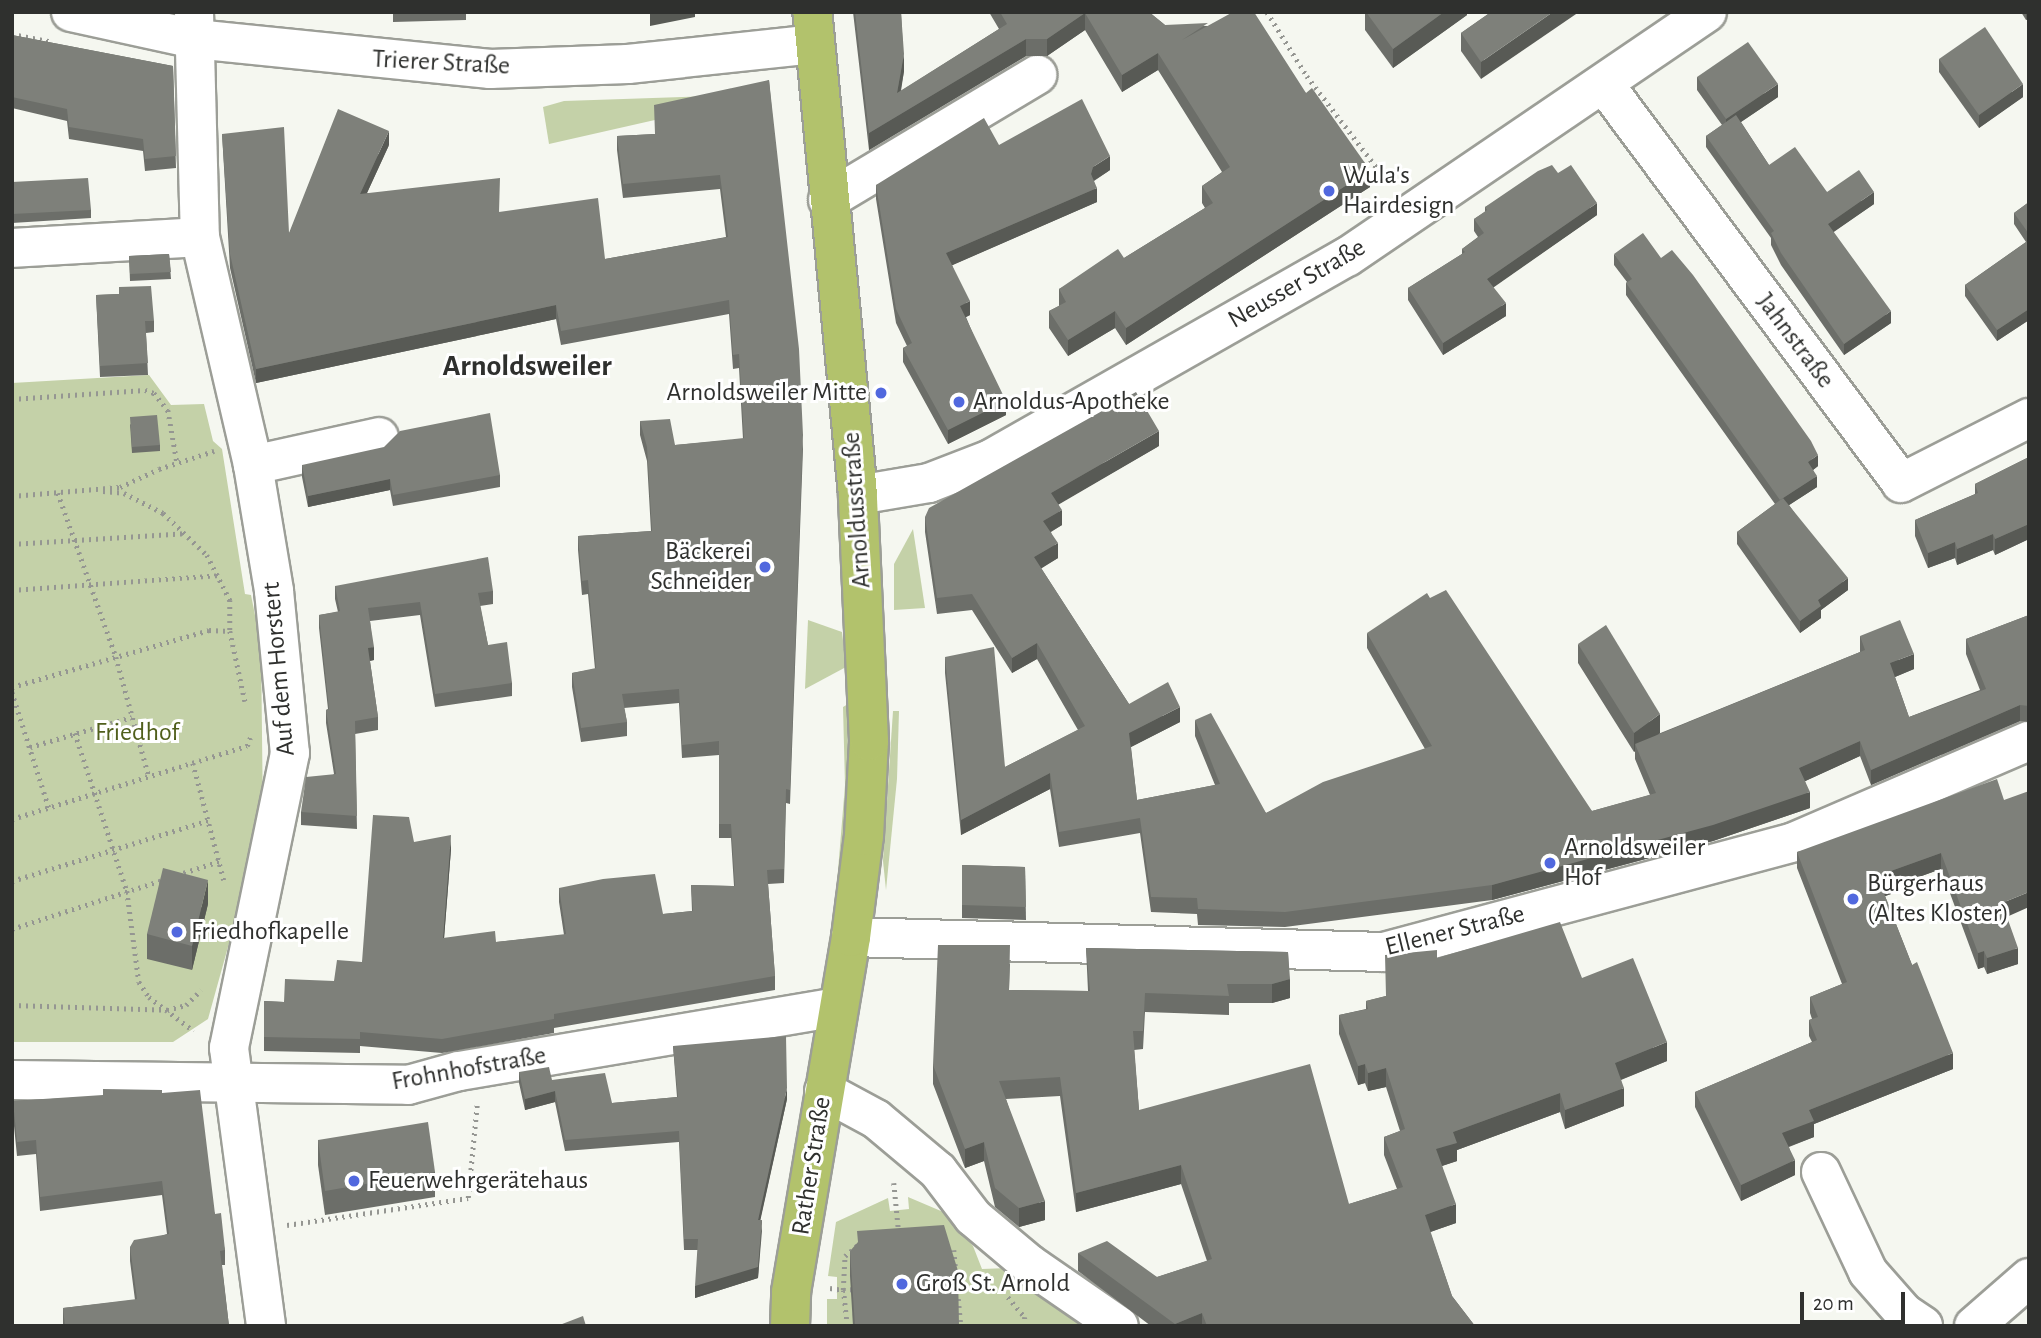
<!DOCTYPE html>
<meta charset="utf-8">
<style>
body{margin:0}
#map{position:relative;width:2041px;height:1338px;overflow:hidden;background:#f5f7f0;font-family:"Alegreya Sans",sans-serif}
div>[style]{position:absolute}
.green>*{inset:0;background:#c4d1a8}
.path>*{height:4.5px;margin-top:-2.25px;transform-origin:0;background:repeating-linear-gradient(90deg,#959692 0 2px,transparent 0 7px)}
.roads{filter:drop-shadow(2px 0 #9c9e97) drop-shadow(-2px 0 #9c9e97) drop-shadow(0 2px #9c9e97) drop-shadow(0 -2px #9c9e97)}
.minor>*{height:38px;margin:-19px;padding:0 19px;transform-origin:19px;border-radius:19px;background:#fff}
.major>*{height:38px;margin:-19px;padding:0 19px;transform-origin:19px;border-radius:19px;background:#b2c26c}
.wall>*{inset:0;background:#6c6e69}
.shaded-wall>*{inset:0;background:#585a55}
.building>*{inset:0;background:#7e807a}
.dots>*{width:19px;height:19px;translate:-50% -50%;box-sizing:border-box;border:4px solid #fff;border-radius:50%}
span{translate:-50% -50%;white-space:nowrap;text-align:center;line-height:1.15;-webkit-text-stroke:6px #fff;paint-order:stroke}
.street-label{font-size:26px;color:#2f302e}
.poi-label{font-size:26px;color:#2f302e}
.left{translate:0 -50%;text-align:left}
.right{translate:-100% -50%;text-align:right}
.park-label{font-size:26px;color:#505f1c}
.quarter-label{font-size:30px;color:#2f302e;font-weight:700}
.frame{position:absolute;inset:0;border:14px solid #2f302e;pointer-events:none}
.scale{position:absolute;left:1800px;top:1292px;width:105px;height:32px;box-sizing:border-box;border:4px solid #2f302e;border-top:0;padding-left:9px;font-size:21px;line-height:24px;white-space:nowrap;color:#2f302e;-webkit-text-stroke:5px #fff;paint-order:stroke}
</style>
<div id="map">
<div class="green">
<div style="clip-path:polygon(769px 94px,549px 144px,543px 107px,564px 101px)"></div>
<div style="clip-path:polygon(149px 375px,171px 405px,204px 404px,213px 441px,222px 449px,245px 594px,251px 595px,261px 645px,263px 821px,208px 1019px,173px 1042px,12px 1042px,12px 383px)"></div>
<div style="clip-path:polygon(913px 529px,925px 608px,894px 610px,894px 564px)"></div>
<div style="clip-path:polygon(808px 620px,842px 632px,846px 667px,805px 689px)"></div>
<div style="clip-path:polygon(848px 704px,847px 824px,834px 919px,845px 785px,843px 707px)"></div>
<div style="clip-path:polygon(893px 711px,899px 711px,897px 779px,886px 890px,883px 861px)"></div>
<div style="clip-path:polygon(908px 1197px,948px 1214px,973px 1246px,982px 1269px,1008px 1268px,1091px 1326px,827px 1326px,827px 1299px,837px 1299px,837px 1277px,828px 1276px,836px 1222px,888px 1198px,890px 1211px,909px 1209px)"></div>
</div>
<div class="path">
<div style="left:1267px;top:12px;width:75px;rotate:58deg"></div>
<div style="left:1307px;top:76px;width:137px;rotate:52.7deg"></div>
<div style="left:12px;top:34px;width:38px;rotate:11deg"></div>
<div style="left:12px;top:399px;width:133px;rotate:-3.9deg"></div>
<div style="left:145px;top:390px;width:9px;rotate:18deg"></div>
<div style="left:154px;top:393px;width:22px;rotate:51deg"></div>
<div style="left:168px;top:410px;width:53px;rotate:80.2deg"></div>
<div style="left:103px;top:491px;width:21px;rotate:5deg"></div>
<div style="left:124px;top:493px;width:44px;rotate:27.1deg"></div>
<div style="left:163px;top:513px;width:61px;rotate:43.7deg"></div>
<div style="left:207px;top:555px;width:51px;rotate:62.9deg"></div>
<div style="left:230px;top:600px;width:31px;rotate:90deg"></div>
<div style="left:230px;top:631px;width:72px;rotate:77.9deg"></div>
<div style="left:58px;top:493px;width:174px;rotate:70.5deg"></div>
<div style="left:116px;top:657px;width:124px;rotate:74.6deg"></div>
<div style="left:12px;top:496px;width:108px;rotate:-4.8deg"></div>
<div style="left:120px;top:487px;width:43px;rotate:-24.8deg"></div>
<div style="left:159px;top:469px;width:58px;rotate:-18.1deg"></div>
<div style="left:12px;top:544px;width:173px;rotate:-3.6deg"></div>
<div style="left:12px;top:590px;width:208px;rotate:-4.1deg"></div>
<div style="left:12px;top:687px;width:205px;rotate:-16.1deg"></div>
<div style="left:209px;top:630px;width:21px;rotate:3deg"></div>
<div style="left:12px;top:692px;width:122px;rotate:72.3deg"></div>
<div style="left:75px;top:733px;width:166px;rotate:71.8deg"></div>
<div style="left:127px;top:891px;width:92px;rotate:82.5deg"></div>
<div style="left:139px;top:982px;width:18px;rotate:56deg"></div>
<div style="left:149px;top:997px;width:56px;rotate:37.1deg"></div>
<div style="left:30px;top:747px;width:106px;rotate:-16.4deg"></div>
<div style="left:193px;top:763px;width:121px;rotate:75.2deg"></div>
<div style="left:12px;top:819px;width:246px;rotate:-17.3deg"></div>
<div style="left:247px;top:746px;width:9px;rotate:-69deg"></div>
<div style="left:177px;top:875px;width:45px;rotate:-18deg"></div>
<div style="left:12px;top:881px;width:206px;rotate:-17.2deg"></div>
<div style="left:12px;top:929px;width:162px;rotate:-18deg"></div>
<div style="left:12px;top:1005px;width:155px;rotate:1.8deg"></div>
<div style="left:167px;top:1010px;width:20px;rotate:-15deg"></div>
<div style="left:186px;top:1005px;width:21px;rotate:-45deg"></div>
<div style="left:894px;top:1183px;width:51px;rotate:84.4deg"></div>
<div style="left:287px;top:1225px;width:183px;rotate:-8.5deg"></div>
<div style="left:468px;top:1198px;width:94px;rotate:-84.5deg"></div>
<div style="left:954px;top:1250px;width:76px;rotate:84.7deg"></div>
<div style="left:830px;top:1288px;width:13px;rotate:9deg"></div>
<div style="left:843px;top:1290px;width:34px;rotate:-87deg"></div>
<div style="left:845px;top:1256px;width:20px;rotate:-41deg"></div>
<div style="left:1008px;top:1297px;width:26px;rotate:50deg"></div>
<div style="left:1025px;top:1317px;width:9px;rotate:96deg"></div>
<div style="left:847px;top:1326px;width:36px;rotate:-96deg"></div>
<div style="left:843px;top:1290px;width:11px;rotate:-5deg"></div>
</div>
<div class="roads">
<div class="minor">
<div style="left:71px;top:12px;width:127px;rotate:12.3deg"></div>
<div style="left:195px;top:39px;width:297px;rotate:5.8deg"></div>
<div style="left:490px;top:69px;width:138px;rotate:-2.1deg"></div>
<div style="left:628px;top:64px;width:187px;rotate:-6.1deg"></div>
<div style="left:194px;top:12px;width:225px;rotate:88.5deg"></div>
<div style="left:200px;top:237px;width:234px;rotate:76.9deg"></div>
<div style="left:253px;top:465px;width:128px;rotate:80.5deg"></div>
<div style="left:274px;top:591px;width:163px;rotate:84.4deg"></div>
<div style="left:290px;top:753px;width:301px;rotate:101.7deg"></div>
<div style="left:229px;top:1048px;width:280px;rotate:82.4deg"></div>
<div style="left:1604px;top:84px;width:497px;rotate:53.3deg"></div>
<div style="left:1901px;top:483px;width:144px;rotate:-26.9deg"></div>
<div style="left:828px;top:200px;width:244px;rotate:-30.9deg"></div>
<div style="left:12px;top:248px;width:188px;rotate:-3.3deg"></div>
<div style="left:253px;top:465px;width:129px;rotate:-12.5deg"></div>
<div style="left:858px;top:495px;width:72px;rotate:-9.6deg"></div>
<div style="left:929px;top:483px;width:66px;rotate:-21.2deg"></div>
<div style="left:991px;top:459px;width:409px;rotate:-29.6deg"></div>
<div style="left:1347px;top:257px;width:435px;rotate:-34.2deg"></div>
<div style="left:851px;top:937px;width:533px;rotate:1.61deg"></div>
<div style="left:1384px;top:952px;width:424px;rotate:-15deg"></div>
<div style="left:1794px;top:842px;width:256px;rotate:-23.3deg"></div>
<div style="left:12px;top:1080px;width:396px;rotate:0.7deg"></div>
<div style="left:408px;top:1085px;width:53px;rotate:-15.4deg"></div>
<div style="left:459px;top:1071px;width:383px;rotate:-9.6deg"></div>
<div style="left:824px;top:1091px;width:59px;rotate:28.3deg"></div>
<div style="left:876px;top:1119px;width:81px;rotate:40deg"></div>
<div style="left:938px;top:1171px;width:58px;rotate:52.7deg"></div>
<div style="left:973px;top:1217px;width:73px;rotate:40deg"></div>
<div style="left:1029px;top:1264px;width:109px;rotate:34.6deg"></div>
<div style="left:1821px;top:1172px;width:110px;rotate:64.8deg"></div>
<div style="left:1868px;top:1272px;width:55px;rotate:48.7deg"></div>
<div style="left:1904px;top:1313px;width:23px;rotate:34deg"></div>
<div style="left:1974px;top:1326px;width:73px;rotate:-41.1deg"></div>
</div>
<div class="major">
<div style="left:790px;top:1326px;width:34px;rotate:-88deg"></div>
<div style="left:791px;top:1292px;width:360px;rotate:-80.4deg"></div>
<div style="left:851px;top:937px;width:102px;rotate:-82.7deg"></div>
<div style="left:864px;top:836px;width:95px;rotate:-87deg"></div>
<div style="left:869px;top:741px;width:246px;rotate:-92.6deg"></div>
<div style="left:858px;top:495px;width:485px;rotate:-95.4deg"></div>
</div>
</div>
<div class="wall">
<div style="clip-path:polygon(393px 12px,466px 12px,466px 20px,393px 22px)"></div>
<div style="clip-path:polygon(853px 12px,901px 12px,904px 71px,901px 91px,999px 29px,989px 12px,1149px 12px,1165px 25px,1208px 26px,1306px 93px,1370px 187px,1126px 345px,1115px 328px,1068px 356px,1049px 328px,1049px 311px,1059px 306px,1059px 289px,1124px 258px,1205px 208px,1202px 203px,1202px 186px,1222px 172px,1158px 70px,1122px 92px,1085px 30px,1047px 56px,1026px 56px,869px 150px)"></div>
<div style="clip-path:polygon(1365px 12px,1467px 12px,1467px 15px,1393px 68px,1365px 30px)"></div>
<div style="clip-path:polygon(1491px 12px,1481px 79px,1461px 51px,1461px 33px)"></div>
<div style="clip-path:polygon(2021px 12px,2029px 12px,2029px 18px,2026px 20px)"></div>
<div style="clip-path:polygon(12px 35px,173px 66px,176px 168px,145px 171px,143px 151px,69px 139px,67px 121px,12px 108px)"></div>
<div style="clip-path:polygon(1939px 59px,2023px 97px,1979px 128px,1939px 72px)"></div>
<div style="clip-path:polygon(1697px 77px,1778px 97px,1741px 122px,1769px 165px,1827px 192px,1874px 204px,1833px 232px,1891px 323px,1844px 355px,1781px 265px,1771px 245px,1771px 238px,1706px 147px,1706px 136px,1722px 125px,1697px 90px)"></div>
<div style="clip-path:polygon(769px 80px,803px 449px,790px 804px,786px 803px,784px 883px,768px 884px,775px 976px,775px 990px,554px 1028px,554px 1033px,442px 1053px,360px 1046px,360px 1053px,264px 1051px,264px 1001px,284px 1002px,334px 981px,362px 962px,414px 842px,451px 849px,444px 938px,496px 942px,564px 935px,559px 902px,559px 888px,663px 914px,692px 911px,691px 885px,734px 886px,731px 838px,719px 838px,719px 755px,682px 758px,679px 703px,624px 708px,627px 722px,627px 736px,581px 742px,572px 687px,572px 673px,595px 669px,588px 594px,582px 595px,578px 550px,578px 536px,651px 531px,647px 461px,640px 435px,640px 421px,675px 445px,743px 439px,739px 368px,733px 369px,729px 314px,561px 345px,556px 319px,256px 383px,230px 268px,222px 134px,289px 233px,389px 145px,367px 193px,500px 212px,605px 259px,726px 237px,720px 189px,623px 198px,617px 150px,617px 136px,655px 134px)"></div>
<div style="clip-path:polygon(999px 145px,1110px 170px,1094px 181px,1097px 202px,952px 265px,970px 315px,966px 317px,1006px 415px,948px 444px,903px 362px,903px 348px,907px 346px,896px 323px,876px 199px,876px 185px)"></div>
<div style="clip-path:polygon(1558px 173px,1597px 215px,1493px 287px,1506px 316px,1443px 355px,1408px 300px,1408px 288px,1462px 254px,1462px 249px,1478px 237px,1474px 231px,1474px 219px,1485px 212px,1485px 207px)"></div>
<div style="clip-path:polygon(12px 182px,91px 210px,91px 218px,12px 223px)"></div>
<div style="clip-path:polygon(2029px 202px,2029px 320px,1997px 341px,1965px 296px,1965px 285px,2026px 242px,2014px 224px,2014px 213px)"></div>
<div style="clip-path:polygon(169px 254px,171px 279px,130px 281px,129px 256px)"></div>
<div style="clip-path:polygon(1614px 254px,1818px 466px,1813px 470px,1817px 487px,1789px 505px,1848px 590px,1821px 610px,1821px 618px,1800px 633px,1737px 544px,1737px 532px,1775px 504px,1626px 295px,1626px 283px,1627px 282px,1614px 265px)"></div>
<div style="clip-path:polygon(119px 294px,154px 321px,154px 332px,146px 333px,148px 375px,100px 377px,96px 295px)"></div>
<div style="clip-path:polygon(130px 424px,160px 445px,160px 451px,132px 453px)"></div>
<div style="clip-path:polygon(1159px 446px,1058px 504px,1062px 525px,1051px 532px,1058px 558px,1041px 568px,1129px 704px,1180px 722px,1131px 747px,1137px 800px,1215px 785px,1195px 736px,1195px 720px,1266px 813px,1425px 749px,1367px 648px,1367px 633px,1592px 811px,1650px 795px,1635px 759px,1635px 751px,1634px 752px,1578px 663px,1578px 644px,1660px 733px,1658px 734px,1860px 652px,1860px 636px,1914px 669px,1895px 677px,1909px 717px,1980px 690px,1966px 654px,1966px 639px,2029px 615px,2029px 722px,2020px 721px,1871px 785px,1860px 756px,1805px 781px,1810px 808px,1713px 841px,1492px 900px,1285px 927px,1198px 925px,1197px 914px,1151px 912px,1140px 833px,1059px 847px,1050px 789px,961px 835px,945px 673px,945px 657px,1005px 767px,1078px 730px,1037px 659px,1012px 673px,972px 610px,937px 614px,925px 532px,925px 517px)"></div>
<div style="clip-path:polygon(2029px 457px,2029px 539px,1995px 555px,1993px 550px,1957px 565px,1955px 558px,1928px 568px,1915px 536px,1915px 520px,1975px 494px,1975px 484px)"></div>
<div style="clip-path:polygon(302px 465px,500px 475px,500px 487px,393px 506px,390px 490px,308px 507px,302px 477px)"></div>
<div style="clip-path:polygon(335px 586px,493px 591px,493px 604px,480px 606px,488px 645px,512px 683px,512px 696px,435px 707px,420px 615px,370px 621px,374px 660px,370px 661px,378px 717px,378px 730px,355px 734px,357px 829px,301px 825px,301px 812px,334px 774px,326px 723px,326px 710px,328px 709px,319px 628px,319px 615px,338px 612px,335px 599px)"></div>
<div style="clip-path:polygon(2004px 800px,2007px 917px,2018px 964px,1987px 974px,1984px 967px,1978px 969px,1941px 869px,1891px 887px,1891px 894px,1885px 896px,1953px 1069px,1814px 1124px,1814px 1137px,1789px 1147px,1795px 1175px,1741px 1201px,1695px 1107px,1695px 1092px,1812px 1042px,1809px 1036px,1809px 1020px,1812px 1019px,1810px 1013px,1810px 997px,1842px 984px,1797px 868px,1797px 852px)"></div>
<div style="clip-path:polygon(962px 865px,1025px 867px,1026px 920px,962px 918px)"></div>
<div style="clip-path:polygon(208px 904px,192px 970px,147px 959px,147px 934px)"></div>
<div style="clip-path:polygon(1086px 948px,1288px 952px,1290px 998px,1272px 1003px,1229px 1003px,1229px 1015px,1145px 1012px,1143px 1049px,1134px 1050px,1139px 1110px,1349px 1204px,1397px 1189px,1384px 1155px,1384px 1137px,1400px 1131px,1386px 1087px,1368px 1091px,1365px 1083px,1358px 1085px,1339px 1034px,1339px 1015px,1366px 1009px,1366px 1001px,1386px 996px,1437px 958px,1582px 978px,1667px 1061px,1621px 1080px,1624px 1106px,1565px 1129px,1560px 1112px,1457px 1150px,1457px 1161px,1442px 1166px,1456px 1223px,1430px 1232px,1452px 1296px,1475px 1326px,1151px 1326px,1078px 1271px,1078px 1253px,1157px 1277px,1207px 1261px,1181px 1184px,1076px 1212px,1060px 1096px,1006px 1099px,1045px 1220px,1019px 1227px,995px 1207px,984px 1161px,965px 1168px,933px 1084px,933px 1065px,1010px 963px,1009px 990px,1088px 991px)"></div>
<div style="clip-path:polygon(673px 1046px,787px 1099px,760px 1220px,762px 1231px,758px 1278px,695px 1298px,698px 1250px,684px 1250px,679px 1142px,565px 1151px,555px 1102px,525px 1110px,519px 1083px,519px 1072px,552px 1080px,612px 1103px,677px 1097px)"></div>
<div style="clip-path:polygon(162px 1093px,215px 1214px,225px 1250px,225px 1265px,222px 1265px,229px 1326px,63px 1326px,63px 1308px,135px 1300px,130px 1261px,130px 1247px,167px 1234px,162px 1195px,40px 1211px,36px 1154px,17px 1156px,13px 1116px,13px 1101px)"></div>
<div style="clip-path:polygon(318px 1140px,435px 1172px,435px 1197px,325px 1215px,318px 1165px)"></div>
<div style="clip-path:polygon(850px 1251px,959px 1326px,853px 1326px,850px 1276px)"></div>
</div>
<div class="shaded-wall">
<div style="clip-path:polygon(650px 12px,695px 12px,695px 17px,650px 26px)"></div>
<div style="clip-path:polygon(1444px 12px,1467px 12px,1467px 15px,1393px 68px,1393px 49px)"></div>
<div style="clip-path:polygon(1553px 12px,1579px 12px,1481px 79px,1481px 62px)"></div>
<div style="clip-path:polygon(2026px 12px,2029px 12px,2029px 18px,2026px 20px)"></div>
<div style="clip-path:polygon(1085px 13px,1085px 30px,1047px 56px,1047px 39px)"></div>
<div style="clip-path:polygon(1026px 39px,1026px 56px,869px 150px,869px 133px)"></div>
<div style="clip-path:polygon(1158px 53px,1158px 70px,1122px 92px,1122px 75px)"></div>
<div style="clip-path:polygon(904px 54px,904px 71px,897px 110px,897px 93px)"></div>
<div style="clip-path:polygon(1778px 84px,1778px 97px,1726px 132px,1726px 119px)"></div>
<div style="clip-path:polygon(2023px 84px,2023px 97px,1979px 128px,1979px 115px)"></div>
<div style="clip-path:polygon(389px 131px,389px 145px,360px 208px,360px 194px)"></div>
<div style="clip-path:polygon(1110px 156px,1110px 170px,1093px 181px,1091px 174px,1093px 167px)"></div>
<div style="clip-path:polygon(1370px 170px,1370px 187px,1126px 345px,1126px 328px)"></div>
<div style="clip-path:polygon(1097px 188px,1097px 202px,946px 268px,946px 253px)"></div>
<div style="clip-path:polygon(1874px 192px,1874px 204px,1828px 236px,1828px 224px)"></div>
<div style="clip-path:polygon(1597px 203px,1597px 215px,1487px 292px,1487px 279px)"></div>
<div style="clip-path:polygon(970px 301px,970px 315px,960px 320px,960px 306px)"></div>
<div style="clip-path:polygon(1506px 303px,1506px 316px,1443px 355px,1443px 343px)"></div>
<div style="clip-path:polygon(556px 305px,556px 319px,256px 383px,256px 369px)"></div>
<div style="clip-path:polygon(2029px 309px,2029px 320px,1997px 341px,1997px 330px)"></div>
<div style="clip-path:polygon(1115px 311px,1115px 328px,1068px 356px,1068px 340px)"></div>
<div style="clip-path:polygon(1891px 311px,1891px 323px,1844px 355px,1844px 344px)"></div>
<div style="clip-path:polygon(1006px 401px,1006px 415px,948px 444px,948px 430px)"></div>
<div style="clip-path:polygon(1159px 431px,1159px 446px,1051px 509px,1051px 493px)"></div>
<div style="clip-path:polygon(1818px 455px,1818px 466px,1808px 474px,1808px 462px)"></div>
<div style="clip-path:polygon(1817px 476px,1817px 487px,1780px 511px,1780px 500px)"></div>
<div style="clip-path:polygon(390px 479px,390px 490px,308px 507px,308px 496px)"></div>
<div style="clip-path:polygon(1062px 510px,1062px 525px,1043px 536px,1043px 521px)"></div>
<div style="clip-path:polygon(2029px 524px,2029px 539px,1995px 555px,1995px 539px)"></div>
<div style="clip-path:polygon(1993px 534px,1993px 550px,1957px 565px,1957px 549px)"></div>
<div style="clip-path:polygon(1955px 542px,1955px 558px,1928px 568px,1928px 553px)"></div>
<div style="clip-path:polygon(1058px 543px,1058px 558px,1034px 573px,1034px 557px)"></div>
<div style="clip-path:polygon(1848px 578px,1848px 590px,1821px 610px,1821px 618px,1800px 633px,1800px 621px,1818px 600px)"></div>
<div style="clip-path:polygon(1037px 643px,1037px 659px,1012px 673px,1012px 658px)"></div>
<div style="clip-path:polygon(374px 647px,374px 660px,368px 661px,368px 648px)"></div>
<div style="clip-path:polygon(1914px 654px,1914px 669px,1890px 679px,1890px 663px)"></div>
<div style="clip-path:polygon(2020px 705px,2020px 721px,1871px 785px,1871px 770px)"></div>
<div style="clip-path:polygon(1180px 707px,1180px 722px,1129px 748px,1129px 733px)"></div>
<div style="clip-path:polygon(1660px 714px,1660px 733px,1638px 749px,1635px 744px,1635px 751px,1634px 752px,1634px 733px)"></div>
<div style="clip-path:polygon(1860px 741px,1860px 756px,1799px 784px,1799px 768px)"></div>
<div style="clip-path:polygon(1050px 773px,1050px 789px,961px 835px,961px 820px)"></div>
<div style="clip-path:polygon(1810px 792px,1810px 808px,1713px 841px,1492px 900px,1492px 885px)"></div>
<div style="clip-path:polygon(451px 835px,451px 849px,443px 952px,443px 938px)"></div>
<div style="clip-path:polygon(1941px 853px,1941px 869px,1891px 887px,1891px 894px,1880px 898px,1880px 883px,1888px 872px)"></div>
<div style="clip-path:polygon(208px 880px,208px 904px,192px 970px,192px 946px)"></div>
<div style="clip-path:polygon(2029px 892px,2029px 907px,2002px 919px,2002px 903px)"></div>
<div style="clip-path:polygon(2018px 948px,2018px 964px,1987px 974px,1987px 958px)"></div>
<div style="clip-path:polygon(1984px 951px,1984px 967px,1978px 969px,1978px 953px)"></div>
<div style="clip-path:polygon(1290px 979px,1290px 998px,1272px 1003px,1272px 984px)"></div>
<div style="clip-path:polygon(1667px 1042px,1667px 1061px,1615px 1082px,1615px 1063px)"></div>
<div style="clip-path:polygon(1953px 1053px,1953px 1069px,1814px 1124px,1814px 1137px,1782px 1149px,1782px 1133px,1809px 1110px)"></div>
<div style="clip-path:polygon(1365px 1064px,1365px 1083px,1358px 1085px,1358px 1066px)"></div>
<div style="clip-path:polygon(1386px 1068px,1386px 1087px,1368px 1091px,1368px 1073px)"></div>
<div style="clip-path:polygon(787px 1088px,787px 1099px,758px 1231px,758px 1220px)"></div>
<div style="clip-path:polygon(1624px 1088px,1624px 1106px,1565px 1129px,1565px 1110px)"></div>
<div style="clip-path:polygon(555px 1091px,555px 1102px,525px 1110px,525px 1099px)"></div>
<div style="clip-path:polygon(1560px 1093px,1560px 1112px,1457px 1150px,1457px 1161px,1436px 1168px,1436px 1149px,1453px 1132px)"></div>
<div style="clip-path:polygon(984px 1142px,984px 1161px,965px 1168px,965px 1149px)"></div>
<div style="clip-path:polygon(1795px 1160px,1795px 1175px,1741px 1201px,1741px 1185px)"></div>
<div style="clip-path:polygon(1181px 1165px,1181px 1184px,1076px 1212px,1076px 1193px)"></div>
<div style="clip-path:polygon(1045px 1201px,1045px 1220px,1019px 1227px,1019px 1208px)"></div>
<div style="clip-path:polygon(1456px 1204px,1456px 1223px,1425px 1234px,1425px 1215px)"></div>
<div style="clip-path:polygon(762px 1220px,758px 1278px,695px 1298px,695px 1286px)"></div>
<div style="clip-path:polygon(1202px 1313px,1202px 1326px,1175px 1326px,1175px 1324px)"></div>
</div>
<div class="building">
<div style="clip-path:polygon(855px 12px,901px 12px,904px 54px,897px 93px,1007px 24px,1000px 12px,1149px 12px,1165px 25px,1208px 23px,1182px 40px,1233px 12px,1254px 12px,1306px 93px,1312px 88px,1370px 170px,1126px 328px,1115px 311px,1068px 340px,1049px 311px,1066px 302px,1059px 289px,1118px 249px,1124px 258px,1213px 203px,1202px 186px,1230px 167px,1158px 53px,1122px 75px,1085px 13px,1047px 39px,1026px 39px,869px 133px)"></div>
<div style="clip-path:polygon(1366px 12px,1444px 12px,1393px 49px)"></div>
<div style="clip-path:polygon(1491px 12px,1553px 12px,1481px 62px,1461px 33px)"></div>
<div style="clip-path:polygon(1985px 27px,2023px 84px,1979px 115px,1939px 59px)"></div>
<div style="clip-path:polygon(12px 35px,173px 66px,176px 156px,145px 159px,143px 139px,69px 127px,67px 109px,12px 97px)"></div>
<div style="clip-path:polygon(1748px 42px,1778px 84px,1726px 119px,1697px 77px)"></div>
<div style="clip-path:polygon(769px 80px,799px 349px,803px 435px,790px 790px,786px 789px,784px 869px,767px 870px,775px 976px,554px 1014px,554px 1019px,442px 1039px,360px 1032px,360px 1039px,264px 1037px,264px 1001px,284px 1002px,285px 979px,334px 981px,337px 960px,362px 962px,373px 815px,409px 817px,414px 842px,451px 835px,443px 938px,495px 931px,496px 942px,566px 934px,559px 888px,603px 879px,655px 874px,663px 914px,693px 911px,691px 885px,735px 886px,731px 824px,719px 824px,719px 741px,682px 745px,679px 689px,622px 694px,627px 722px,581px 728px,572px 673px,596px 668px,588px 580px,582px 581px,578px 536px,652px 531px,647px 447px,640px 421px,670px 419px,675px 445px,744px 438px,739px 354px,733px 355px,729px 300px,561px 331px,556px 305px,256px 369px,230px 254px,222px 134px,284px 127px,289px 233px,338px 109px,389px 131px,360px 194px,500px 178px,499px 212px,598px 198px,605px 259px,728px 237px,720px 175px,623px 184px,617px 136px,655px 134px,654px 105px)"></div>
<div style="clip-path:polygon(1082px 99px,1110px 156px,1093px 167px,1091px 174px,1097px 188px,946px 253px,970px 301px,960px 306px,1006px 401px,948px 430px,903px 348px,912px 343px,896px 309px,876px 185px,984px 118px,999px 145px)"></div>
<div style="clip-path:polygon(1736px 115px,1769px 165px,1795px 147px,1827px 192px,1859px 170px,1874px 192px,1828px 224px,1891px 311px,1844px 344px,1781px 253px,1771px 233px,1774px 231px,1706px 136px)"></div>
<div style="clip-path:polygon(1552px 165px,1558px 173px,1571px 165px,1597px 203px,1487px 279px,1506px 303px,1443px 343px,1408px 288px,1465px 252px,1462px 249px,1484px 233px,1474px 219px,1487px 210px,1485px 207px,1538px 171px)"></div>
<div style="clip-path:polygon(88px 178px,91px 210px,12px 214px,12px 182px)"></div>
<div style="clip-path:polygon(2029px 202px,2029px 234px,2014px 213px)"></div>
<div style="clip-path:polygon(1643px 233px,1661px 258px,1672px 250px,1693px 275px,1811px 441px,1818px 455px,1808px 462px,1817px 476px,1780px 500px,1626px 283px,1632px 279px,1614px 254px)"></div>
<div style="clip-path:polygon(2029px 240px,2029px 309px,1997px 330px,1965px 285px)"></div>
<div style="clip-path:polygon(169px 254px,171px 272px,130px 274px,129px 256px)"></div>
<div style="clip-path:polygon(151px 286px,154px 321px,145px 321px,148px 363px,100px 366px,96px 295px,119px 294px,119px 287px)"></div>
<div style="clip-path:polygon(1136px 392px,1159px 431px,1051px 493px,1062px 510px,1043px 521px,1058px 543px,1034px 557px,1129px 704px,1168px 682px,1180px 707px,1129px 733px,1137px 800px,1220px 784px,1195px 720px,1211px 713px,1266px 813px,1323px 782px,1432px 746px,1367px 633px,1427px 593px,1430px 598px,1446px 590px,1592px 811px,1656px 793px,1635px 744px,1865px 650px,1860px 636px,1900px 620px,1914px 654px,1890px 663px,1909px 717px,1986px 689px,1966px 639px,2029px 615px,2029px 706px,2020px 705px,1871px 770px,1860px 741px,1799px 768px,1810px 792px,1713px 825px,1492px 885px,1285px 912px,1198px 909px,1197px 898px,1151px 897px,1140px 818px,1059px 832px,1050px 773px,961px 820px,945px 657px,994px 647px,1005px 767px,1085px 726px,1037px 643px,1012px 658px,972px 594px,937px 598px,925px 517px,929px 508px)"></div>
<div style="clip-path:polygon(490px 413px,500px 475px,393px 495px,390px 479px,308px 496px,302px 465px,384px 447px,400px 431px)"></div>
<div style="clip-path:polygon(157px 415px,160px 445px,132px 447px,130px 417px)"></div>
<div style="clip-path:polygon(2029px 457px,2029px 524px,1995px 539px,1993px 534px,1957px 549px,1955px 542px,1928px 553px,1915px 520px,1978px 493px,1975px 484px)"></div>
<div style="clip-path:polygon(1783px 498px,1848px 578px,1818px 600px,1821px 606px,1800px 621px,1737px 532px)"></div>
<div style="clip-path:polygon(488px 557px,493px 591px,478px 593px,488px 645px,507px 642px,512px 683px,435px 694px,420px 602px,368px 608px,374px 647px,368px 648px,378px 717px,355px 721px,357px 816px,301px 812px,306px 777px,336px 774px,326px 710px,329px 709px,319px 615px,340px 611px,335px 586px)"></div>
<div style="clip-path:polygon(1606px 625px,1660px 714px,1634px 733px,1578px 644px)"></div>
<div style="clip-path:polygon(1997px 779px,2004px 800px,2029px 791px,2029px 892px,2002px 903px,2018px 948px,1987px 958px,1984px 951px,1978px 953px,1941px 853px,1888px 872px,1891px 879px,1880px 883px,1912px 965px,1917px 962px,1953px 1053px,1809px 1110px,1814px 1121px,1782px 1133px,1795px 1160px,1741px 1185px,1695px 1092px,1817px 1040px,1809px 1020px,1818px 1017px,1810px 997px,1847px 982px,1797px 852px)"></div>
<div style="clip-path:polygon(962px 865px,1025px 867px,1026px 907px,962px 905px)"></div>
<div style="clip-path:polygon(163px 868px,208px 880px,192px 946px,147px 934px)"></div>
<div style="clip-path:polygon(1560px 922px,1582px 978px,1633px 958px,1667px 1042px,1615px 1063px,1624px 1088px,1565px 1110px,1560px 1093px,1453px 1132px,1457px 1143px,1436px 1149px,1456px 1204px,1425px 1215px,1452px 1296px,1475px 1326px,1207px 1326px,1202px 1313px,1175px 1324px,1078px 1253px,1107px 1241px,1157px 1277px,1212px 1259px,1181px 1165px,1076px 1193px,1060px 1077px,999px 1081px,1045px 1201px,1019px 1208px,995px 1188px,984px 1142px,965px 1149px,933px 1065px,938px 945px,1010px 945px,1009px 990px,1090px 991px,1086px 948px,1288px 952px,1290px 979px,1272px 984px,1227px 984px,1229px 996px,1145px 993px,1143px 1031px,1133px 1031px,1139px 1110px,1310px 1064px,1349px 1204px,1403px 1187px,1384px 1137px,1405px 1129px,1386px 1068px,1368px 1073px,1365px 1064px,1358px 1066px,1339px 1015px,1368px 1009px,1366px 1001px,1386px 996px,1385px 955px,1437px 950px,1437px 958px)"></div>
<div style="clip-path:polygon(786px 1036px,787px 1088px,758px 1220px,762px 1220px,758px 1267px,695px 1286px,698px 1239px,684px 1239px,679px 1131px,565px 1140px,555px 1091px,525px 1099px,519px 1072px,549px 1067px,552px 1080px,605px 1073px,612px 1103px,678px 1097px,673px 1046px)"></div>
<div style="clip-path:polygon(103px 1089px,162px 1090px,162px 1093px,200px 1090px,215px 1214px,221px 1213px,225px 1250px,220px 1251px,229px 1326px,65px 1326px,63px 1308px,137px 1299px,130px 1247px,134px 1240px,169px 1234px,162px 1181px,40px 1197px,36px 1140px,17px 1142px,13px 1101px,103px 1095px)"></div>
<div style="clip-path:polygon(428px 1122px,435px 1172px,325px 1191px,318px 1140px)"></div>
<div style="clip-path:polygon(944px 1225px,958px 1271px,959px 1326px,855px 1326px,850px 1251px,858px 1242px,857px 1231px)"></div>
<div style="clip-path:polygon(583px 1316px,586px 1326px,557px 1326px)"></div>
</div>
<div class="dots">
<div style="left:1329px;top:191px;background:#5168de"></div>
<div style="left:881px;top:393px;background:#5168de"></div>
<div style="left:959px;top:402px;background:#5168de"></div>
<div style="left:765px;top:567px;background:#5168de"></div>
<div style="left:1550px;top:863px;background:#5168de"></div>
<div style="left:1853px;top:899px;background:#5168de"></div>
<div style="left:177px;top:932px;background:#5168de"></div>
<div style="left:354px;top:1181px;background:#5168de"></div>
<div style="left:902px;top:1284px;background:#5168de"></div>
</div>
<div class="street-label">
<span style="left:441px;top:63px;rotate:3deg">Trierer Straße</span>
<span style="left:1297px;top:284px;rotate:-30deg">Neusser Straße</span>
<span style="left:1795px;top:341px;rotate:53deg">Jahnstraße</span>
<span style="left:857px;top:510px;rotate:-94deg">Arnoldusstraße</span>
<span style="left:279px;top:669px;rotate:-95deg">Auf dem Horstert</span>
<span style="left:1455px;top:931px;rotate:-14deg">Ellener Straße</span>
<span style="left:469px;top:1069px;rotate:-10deg">Frohnhofstraße</span>
<span style="left:812px;top:1166px;rotate:-81deg">Rather Straße</span>
</div>
<div class="poi-label">
<span class="left" style="left:1343px;top:191px">Wula's<br>Hairdesign</span>
<span class="right" style="left:867px;top:393px">Arnoldsweiler Mitte</span>
<span class="left" style="left:973px;top:402px">Arnoldus-Apotheke</span>
<span class="right" style="left:751px;top:567px">Bäckerei<br>Schneider</span>
<span class="left" style="left:1564px;top:863px">Arnoldsweiler<br>Hof</span>
<span class="left" style="left:1867px;top:899px">Bürgerhaus<br>(Altes Kloster)</span>
<span class="left" style="left:191px;top:932px">Friedhofkapelle</span>
<span class="left" style="left:368px;top:1181px">Feuerwehrgerätehaus</span>
<span class="left" style="left:916px;top:1284px">Groß St. Arnold</span>
</div>
<div class="park-label">
<span style="left:137px;top:733px">Friedhof</span>
</div>
<div class="quarter-label">
<span style="left:527px;top:366px">Arnoldsweiler</span>
</div>
<div class="frame"></div>
<div class="scale">20 m</div>
</div>
